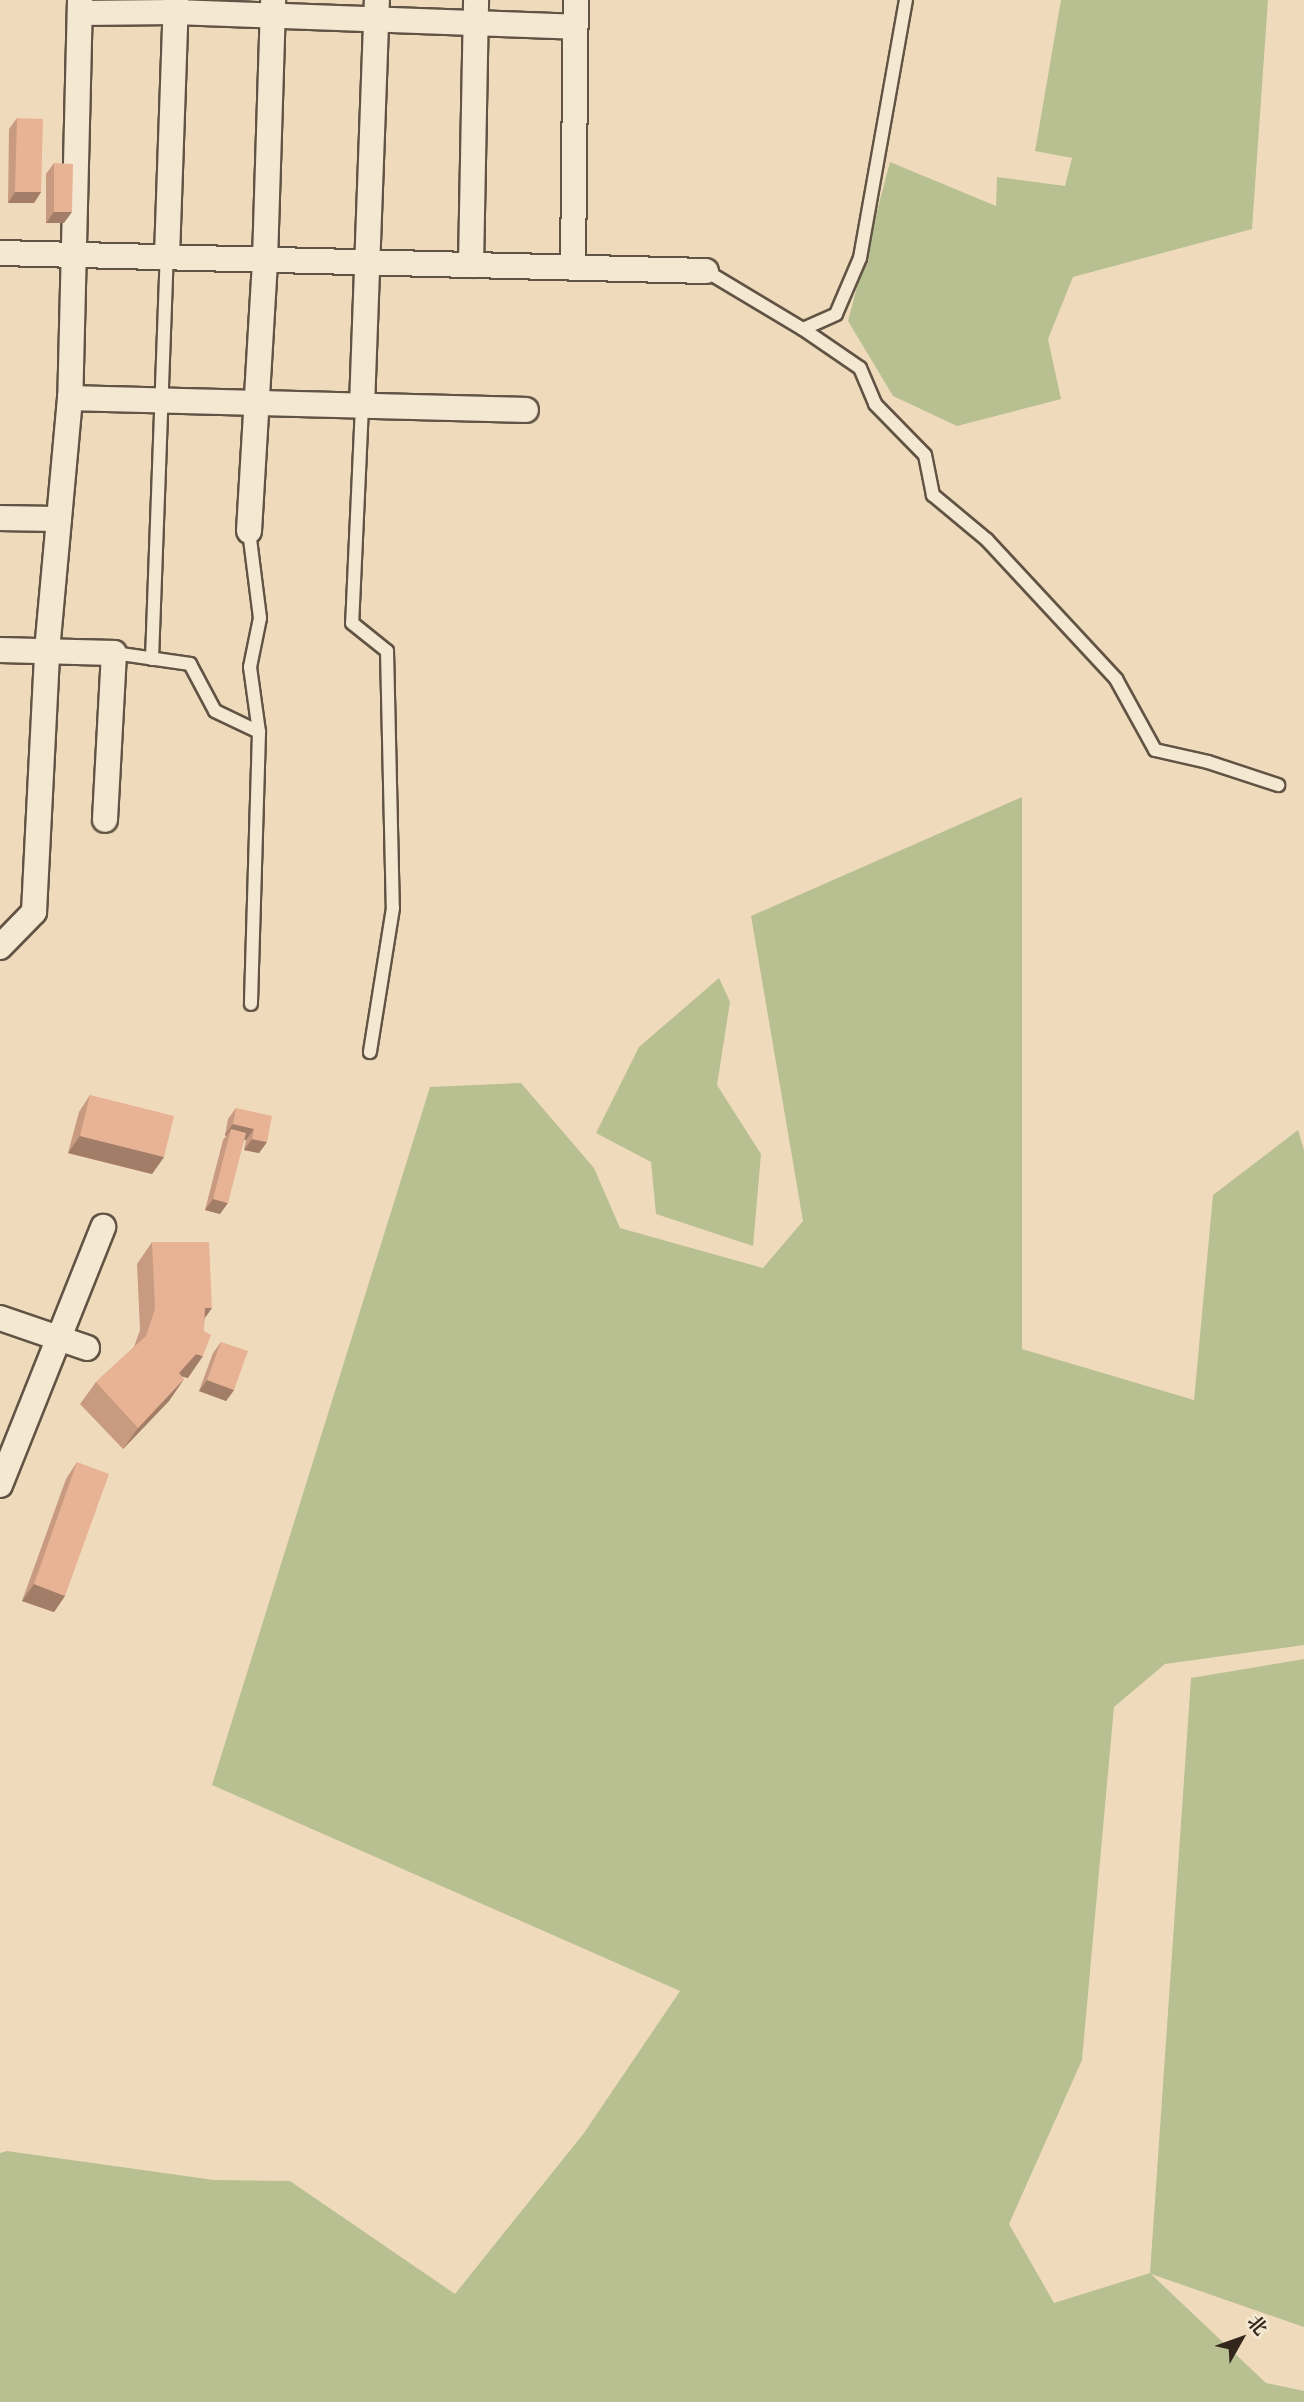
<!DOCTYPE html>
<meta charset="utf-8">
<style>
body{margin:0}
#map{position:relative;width:1304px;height:2402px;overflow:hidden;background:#efdbbc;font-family:"Libre Bodoni","Noto Serif SC",serif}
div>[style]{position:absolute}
.green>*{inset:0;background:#b8c092}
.roads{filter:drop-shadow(2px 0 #625445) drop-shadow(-2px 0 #625445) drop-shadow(0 2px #625445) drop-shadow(0 -2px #625445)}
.lane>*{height:12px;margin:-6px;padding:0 6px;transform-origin:6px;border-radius:6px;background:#f5e8d3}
.street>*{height:24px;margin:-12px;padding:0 12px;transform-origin:12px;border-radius:12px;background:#f5e8d3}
.wall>*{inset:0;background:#c89a80}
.shaded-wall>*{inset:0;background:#a27d68}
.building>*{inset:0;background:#e8b395}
span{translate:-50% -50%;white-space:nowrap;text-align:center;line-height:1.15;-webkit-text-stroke:5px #f5e8d3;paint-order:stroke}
.north{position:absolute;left:1206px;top:2304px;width:70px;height:70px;-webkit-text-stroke:5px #f5e8d3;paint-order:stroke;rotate:50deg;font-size:19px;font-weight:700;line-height:28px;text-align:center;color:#33271d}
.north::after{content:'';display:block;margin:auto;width:24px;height:32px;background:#33271d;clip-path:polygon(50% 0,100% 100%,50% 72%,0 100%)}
</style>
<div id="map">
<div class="green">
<div style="clip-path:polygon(1061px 0,1268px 0,1252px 229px,1073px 277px,1048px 339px,1061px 399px,957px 426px,893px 396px,848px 321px,890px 162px,996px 206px,997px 177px,1065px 186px,1072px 158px,1035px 151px)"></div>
<div style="clip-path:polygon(1022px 797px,1022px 1349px,1194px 1400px,1213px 1195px,1298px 1130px,1304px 1150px,1304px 1645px,1165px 1664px,1114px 1707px,1082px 2060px,1009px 2224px,1054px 2303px,1150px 2273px,1191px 1678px,1304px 1659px,1304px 2327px,1151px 2274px,1266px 2383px,1304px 2391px,1304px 2402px,0 2402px,0 2153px,7px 2151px,214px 2180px,290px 2181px,455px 2294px,584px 2133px,680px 1991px,212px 1785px,430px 1087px,521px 1083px,594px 1168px,620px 1228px,763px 1268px,803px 1221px,751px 916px)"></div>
<div style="clip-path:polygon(719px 978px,730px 1002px,717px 1085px,761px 1154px,753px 1246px,656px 1214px,651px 1162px,596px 1133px,639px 1047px)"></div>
</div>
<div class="roads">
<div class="lane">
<div style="left:706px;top:271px;width:113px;rotate:30.9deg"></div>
<div style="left:803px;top:329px;width:36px;rotate:-24deg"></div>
<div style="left:836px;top:314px;width:61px;rotate:-66.8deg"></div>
<div style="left:860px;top:258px;width:262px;rotate:-79.9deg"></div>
<div style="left:803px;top:329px;width:69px;rotate:34.4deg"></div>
<div style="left:860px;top:368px;width:39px;rotate:67deg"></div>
<div style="left:875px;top:404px;width:71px;rotate:45.6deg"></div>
<div style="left:925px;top:455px;width:41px;rotate:78.7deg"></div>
<div style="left:933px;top:495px;width:70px;rotate:39.8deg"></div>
<div style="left:987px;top:540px;width:190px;rotate:47.1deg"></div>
<div style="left:1116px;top:679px;width:81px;rotate:61.2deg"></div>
<div style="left:1155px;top:750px;width:54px;rotate:12.8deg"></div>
<div style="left:1208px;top:762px;width:74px;rotate:18.2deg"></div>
<div style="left:362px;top:406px;width:217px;rotate:92.6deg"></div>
<div style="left:352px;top:623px;width:45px;rotate:38.7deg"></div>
<div style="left:387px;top:651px;width:257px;rotate:88.7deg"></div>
<div style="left:393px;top:908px;width:146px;rotate:99.1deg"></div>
<div style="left:249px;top:531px;width:88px;rotate:82.8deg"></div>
<div style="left:260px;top:618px;width:50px;rotate:101.5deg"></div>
<div style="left:250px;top:667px;width:66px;rotate:82.1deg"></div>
<div style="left:114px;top:653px;width:77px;rotate:8.2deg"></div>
<div style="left:190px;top:664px;width:53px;rotate:62deg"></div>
<div style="left:215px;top:711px;width:49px;rotate:25.5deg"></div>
<div style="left:259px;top:732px;width:272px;rotate:91.7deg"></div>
<div style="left:152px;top:659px;width:403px;rotate:-87.9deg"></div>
</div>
<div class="street">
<div style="left:80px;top:0;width:398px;rotate:91.4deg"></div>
<div style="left:70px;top:398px;width:456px;rotate:1.5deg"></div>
<div style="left:80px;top:13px;width:95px;rotate:-0.6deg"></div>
<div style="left:175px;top:12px;width:400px;rotate:2.1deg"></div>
<div style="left:0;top:253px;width:706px;rotate:1.46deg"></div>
<div style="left:167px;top:256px;width:256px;rotate:-88deg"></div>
<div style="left:471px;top:265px;width:265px;rotate:-88.9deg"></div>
<div style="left:573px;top:268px;width:268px;rotate:-89.4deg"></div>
<div style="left:362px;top:406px;width:406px;rotate:-87.9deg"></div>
<div style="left:0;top:518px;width:59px;rotate:1deg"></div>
<div style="left:249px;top:531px;width:271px;rotate:-86.6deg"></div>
<div style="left:265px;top:260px;width:260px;rotate:-88.2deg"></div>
<div style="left:0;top:650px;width:114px;rotate:1.5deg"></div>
<div style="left:114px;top:653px;width:167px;rotate:93.1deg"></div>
<div style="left:0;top:947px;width:49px;rotate:-45.8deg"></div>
<div style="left:34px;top:912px;width:261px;rotate:-87.1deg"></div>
<div style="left:47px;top:651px;width:254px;rotate:-84.8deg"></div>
<div style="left:0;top:1318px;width:92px;rotate:19deg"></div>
<div style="left:0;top:1485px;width:278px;rotate:-68.2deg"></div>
</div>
</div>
<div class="wall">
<div style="clip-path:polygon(17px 118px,41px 192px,34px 203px,8px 203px,9px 129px)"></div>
<div style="clip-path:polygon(54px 163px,64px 223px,46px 223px,46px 174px)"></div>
<div style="clip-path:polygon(90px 1095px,164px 1157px,152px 1174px,68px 1153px,79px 1112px)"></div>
<div style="clip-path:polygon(236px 1108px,267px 1142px,259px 1153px,244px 1150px,246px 1140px,244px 1140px,220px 1214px,205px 1210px,223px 1140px,226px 1136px,225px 1135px,228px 1119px)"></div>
<div style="clip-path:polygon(152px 1242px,205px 1318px,188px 1378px,181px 1376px,184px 1379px,169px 1401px,123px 1449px,80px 1404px,96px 1382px,134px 1347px,140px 1330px,137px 1264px)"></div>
<div style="clip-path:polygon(221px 1342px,234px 1390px,226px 1401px,199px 1391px,213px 1353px)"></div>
<div style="clip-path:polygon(77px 1462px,65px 1596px,54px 1612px,22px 1601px,66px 1479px)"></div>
</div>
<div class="shaded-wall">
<div style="clip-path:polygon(15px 192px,41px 192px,34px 203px,8px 203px)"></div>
<div style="clip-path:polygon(54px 212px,72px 212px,64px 223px,46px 223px)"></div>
<div style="clip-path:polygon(233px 1124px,254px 1129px,246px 1140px,229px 1136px,231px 1129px,226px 1136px,225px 1135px)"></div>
<div style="clip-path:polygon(80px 1136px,164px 1157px,152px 1174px,68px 1153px)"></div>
<div style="clip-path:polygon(252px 1139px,267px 1142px,259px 1153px,244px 1150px)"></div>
<div style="clip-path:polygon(213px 1199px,228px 1203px,220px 1214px,205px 1210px)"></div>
<div style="clip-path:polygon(205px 1308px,212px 1308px,197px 1329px)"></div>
<div style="clip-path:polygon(196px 1354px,203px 1356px,188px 1378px,180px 1376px,179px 1373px)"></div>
<div style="clip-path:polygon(184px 1379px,169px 1401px,123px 1449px,138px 1428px)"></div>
<div style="clip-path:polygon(207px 1380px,234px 1390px,226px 1401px,199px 1391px)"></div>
<div style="clip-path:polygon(34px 1584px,65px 1596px,54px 1612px,22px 1601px)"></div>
</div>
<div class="building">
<div style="clip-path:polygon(17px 118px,43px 119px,41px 192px,15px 192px)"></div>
<div style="clip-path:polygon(54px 163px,73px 164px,72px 212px,54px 212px)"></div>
<div style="clip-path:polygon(90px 1095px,174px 1116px,164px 1157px,80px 1136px)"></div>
<div style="clip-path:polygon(236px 1108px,272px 1116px,267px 1142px,252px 1139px,254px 1129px,233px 1124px)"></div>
<div style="clip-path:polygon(231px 1129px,246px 1133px,228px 1203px,213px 1199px)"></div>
<div style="clip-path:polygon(152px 1242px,209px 1242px,212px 1308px,205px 1308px,204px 1331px,211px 1335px,203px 1356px,196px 1354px,179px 1373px,184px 1379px,138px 1428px,96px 1382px,146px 1336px,155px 1309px)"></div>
<div style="clip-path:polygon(221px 1342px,248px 1351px,234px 1390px,207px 1380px)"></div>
<div style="clip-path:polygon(77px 1462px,109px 1474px,65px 1596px,34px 1584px)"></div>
</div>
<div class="north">北</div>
</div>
